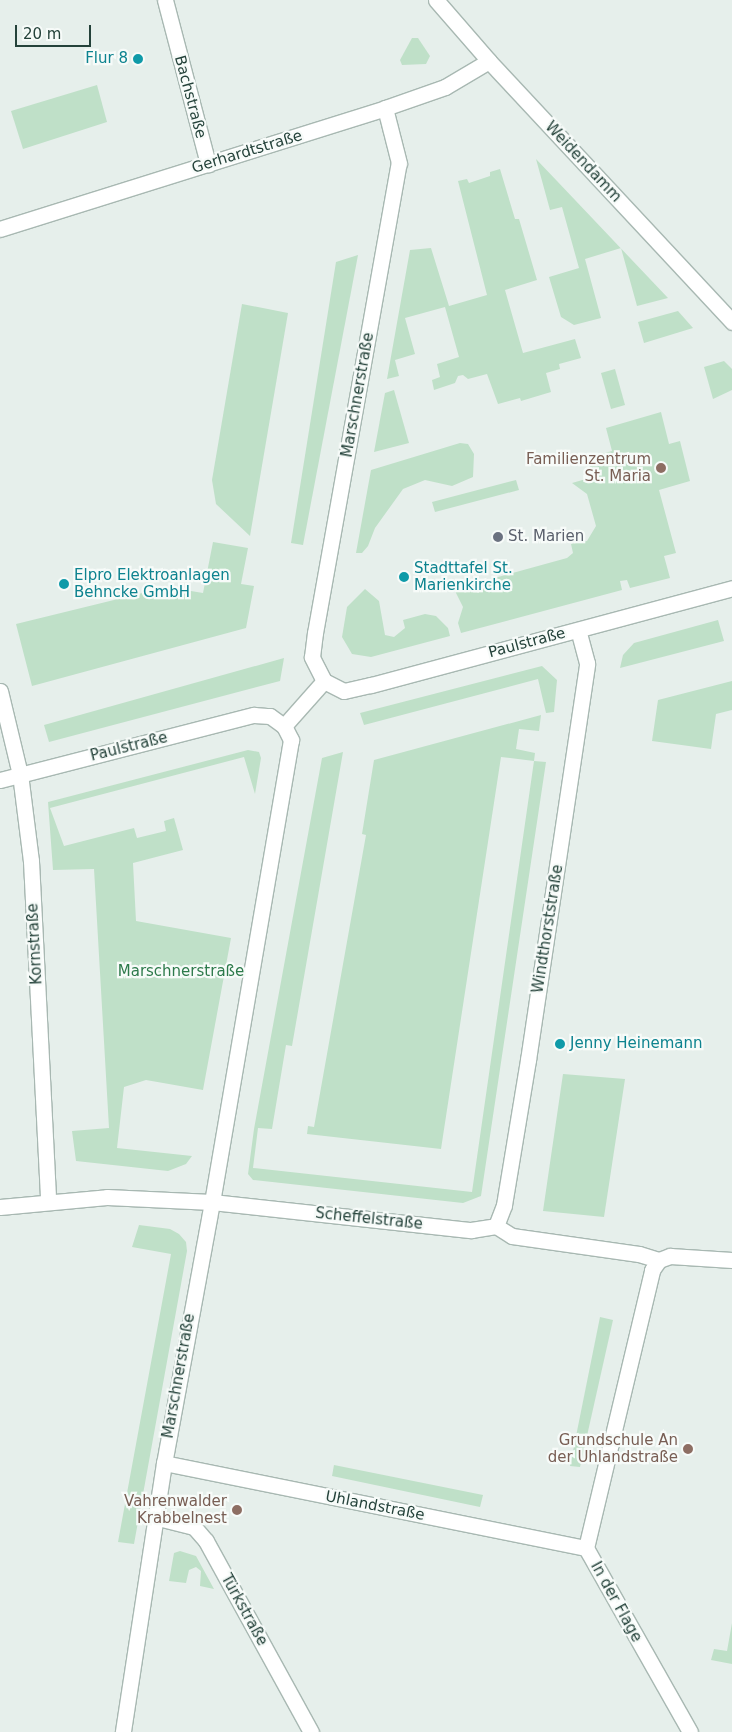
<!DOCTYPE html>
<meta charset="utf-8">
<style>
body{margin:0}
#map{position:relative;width:732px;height:1732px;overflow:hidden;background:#e6efeb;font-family:"DejaVu Sans",sans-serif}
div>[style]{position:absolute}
.green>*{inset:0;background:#bfe0c8}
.roads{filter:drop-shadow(1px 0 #a8b8b2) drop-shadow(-1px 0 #a8b8b2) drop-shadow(0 1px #a8b8b2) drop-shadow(0 -1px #a8b8b2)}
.pedestrian>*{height:15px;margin:-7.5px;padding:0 7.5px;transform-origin:7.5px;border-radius:7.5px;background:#fff}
.minor>*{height:15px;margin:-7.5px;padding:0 7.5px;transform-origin:7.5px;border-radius:7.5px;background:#fff}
.secondary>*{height:15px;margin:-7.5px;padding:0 7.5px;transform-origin:7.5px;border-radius:7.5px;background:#fff}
.dots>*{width:14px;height:14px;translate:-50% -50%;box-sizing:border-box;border:2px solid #f7fbf9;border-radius:50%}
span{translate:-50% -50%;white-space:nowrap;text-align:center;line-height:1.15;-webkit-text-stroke:4.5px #f7fbf9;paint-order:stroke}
.culture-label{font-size:15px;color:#0d838f}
.right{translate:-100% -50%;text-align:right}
.left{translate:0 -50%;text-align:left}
.street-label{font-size:15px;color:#24423a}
.education-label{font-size:15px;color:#785e54}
.worship-label{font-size:15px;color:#5b616d}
.park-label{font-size:15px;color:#2d7a4b}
.scale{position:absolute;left:15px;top:25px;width:76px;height:22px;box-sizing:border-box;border:2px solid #24423a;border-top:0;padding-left:6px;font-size:15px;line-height:18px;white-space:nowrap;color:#24423a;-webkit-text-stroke:4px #f7fbf9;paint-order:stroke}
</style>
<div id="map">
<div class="green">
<div style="clip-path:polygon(412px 38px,418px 38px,430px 56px,426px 64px,402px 65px,400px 60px)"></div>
<div style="clip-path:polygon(97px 85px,107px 122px,23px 149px,11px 111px)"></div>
<div style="clip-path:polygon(536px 159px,557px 181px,668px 298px,637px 306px,621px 248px,585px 259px,601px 318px,574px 325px,561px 317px,549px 277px,579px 268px,562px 207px,550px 210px)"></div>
<div style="clip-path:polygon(500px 169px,515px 219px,519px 219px,537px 280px,505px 290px,523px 353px,575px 339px,581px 358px,559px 364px,560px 369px,546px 373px,551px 392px,521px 401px,520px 398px,498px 404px,487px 374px,468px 379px,463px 375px,458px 376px,455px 383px,434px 390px,432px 380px,440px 377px,437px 364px,459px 357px,445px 307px,405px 318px,415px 354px,395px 360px,399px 376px,387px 379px,410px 250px,431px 248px,449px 306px,487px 295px,458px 181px,467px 179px,469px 183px,490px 176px,490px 172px)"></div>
<div style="clip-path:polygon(358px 255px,303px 545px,291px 543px,336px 262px)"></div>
<div style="clip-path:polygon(242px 304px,288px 313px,250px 536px,216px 504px,212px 480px)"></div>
<div style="clip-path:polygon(678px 311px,693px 328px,644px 343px,638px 322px)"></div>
<div style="clip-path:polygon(724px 361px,732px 369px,732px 390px,713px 399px,704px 367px)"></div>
<div style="clip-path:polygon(615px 369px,625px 405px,611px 409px,601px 373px)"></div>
<div style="clip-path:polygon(394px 390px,409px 443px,374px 452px,385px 393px)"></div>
<div style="clip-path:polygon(661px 412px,669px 444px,680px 441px,690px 481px,659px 490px,676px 553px,664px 556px,670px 578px,630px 588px,627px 580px,620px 581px,622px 590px,461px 633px,458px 623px,463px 607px,454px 589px,567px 558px,573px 553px,571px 544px,587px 541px,596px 526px,587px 494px,572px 483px,593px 477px,587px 458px,612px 451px,606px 428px)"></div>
<div style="clip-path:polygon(460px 443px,468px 444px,474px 454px,473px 477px,452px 486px,425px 480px,403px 489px,375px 528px,368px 546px,362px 553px,356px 553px,371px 470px)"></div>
<div style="clip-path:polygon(516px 480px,519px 490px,435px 512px,432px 502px)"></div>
<div style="clip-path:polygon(213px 542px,248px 548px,241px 584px,254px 586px,246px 628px,32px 686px,16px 624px,167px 587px,203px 593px)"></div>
<div style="clip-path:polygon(365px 589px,379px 601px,385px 635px,394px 637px,405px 628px,403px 620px,425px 614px,436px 616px,448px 628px,450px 636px,371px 657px,352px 654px,342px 637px,347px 607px)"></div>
<div style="clip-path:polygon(718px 620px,724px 641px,620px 668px,623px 655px,634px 643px)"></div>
<div style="clip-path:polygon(284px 658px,280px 681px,49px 742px,44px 725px)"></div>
<div style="clip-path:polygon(542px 666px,557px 680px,554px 712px,546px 713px,538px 679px,364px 725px,360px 713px)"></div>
<div style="clip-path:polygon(732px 681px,732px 710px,716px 714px,711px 749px,652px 741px,658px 700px)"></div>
<div style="clip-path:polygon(541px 715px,539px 731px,519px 729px,516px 749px,535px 753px,534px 761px,546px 762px,481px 1196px,463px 1203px,253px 1180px,248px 1174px,254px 1129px,322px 758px,343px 752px,292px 1046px,286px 1045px,272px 1129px,258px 1128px,253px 1168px,472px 1192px,534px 761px,501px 757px,441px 1149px,307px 1134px,308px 1126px,314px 1127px,366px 835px,362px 834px,374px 760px)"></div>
<div style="clip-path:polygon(248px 750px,259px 752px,261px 758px,255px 794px,244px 757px,50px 808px,64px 846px,134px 828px,137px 838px,166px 831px,164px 821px,174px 818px,183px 850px,133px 863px,136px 921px,231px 938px,203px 1090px,146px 1080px,124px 1087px,117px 1148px,192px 1156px,186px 1164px,168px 1171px,76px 1161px,72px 1131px,109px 1128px,94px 869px,53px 870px,48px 802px)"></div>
<div style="clip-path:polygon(563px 1074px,625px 1079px,604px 1217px,543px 1211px)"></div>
<div style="clip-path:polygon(139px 1225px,170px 1229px,179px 1234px,186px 1242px,187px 1251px,134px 1544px,118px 1542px,171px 1254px,132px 1247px)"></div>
<div style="clip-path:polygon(600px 1317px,613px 1320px,580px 1467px,570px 1466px)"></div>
<div style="clip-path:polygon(334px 1465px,483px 1495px,480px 1507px,332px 1476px)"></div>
<div style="clip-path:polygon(180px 1551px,196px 1556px,214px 1589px,200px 1586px,201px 1571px,196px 1567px,189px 1570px,186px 1583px,169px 1581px,174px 1553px)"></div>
<div style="clip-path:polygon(732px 1623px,732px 1664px,711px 1660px,714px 1649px,727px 1651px)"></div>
</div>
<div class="roads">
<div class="pedestrian">
<div style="left:385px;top:108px;width:57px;rotate:75.7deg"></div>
<div style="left:496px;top:1226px;width:19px;rotate:32deg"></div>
<div style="left:512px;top:1236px;width:128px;rotate:8.1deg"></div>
<div style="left:639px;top:1254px;width:21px;rotate:17deg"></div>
<div style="left:586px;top:1548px;width:211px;rotate:60.5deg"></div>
</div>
<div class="minor">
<div style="left:165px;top:0;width:170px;rotate:75.3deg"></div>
<div style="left:0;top:229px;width:404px;rotate:-17.4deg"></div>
<div style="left:385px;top:108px;width:64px;rotate:-19.3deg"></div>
<div style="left:445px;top:87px;width:51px;rotate:-30.6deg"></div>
<div style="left:324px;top:681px;width:27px;rotate:-117deg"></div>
<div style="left:312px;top:657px;width:24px;rotate:-83deg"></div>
<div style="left:315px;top:633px;width:477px;rotate:-79.9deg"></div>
<div style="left:324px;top:681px;width:22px;rotate:27deg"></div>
<div style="left:344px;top:691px;width:28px;rotate:-13deg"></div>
<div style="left:371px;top:685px;width:374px;rotate:-15deg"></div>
<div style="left:0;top:691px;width:85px;rotate:76.5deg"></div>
<div style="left:20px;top:774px;width:88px;rotate:82.8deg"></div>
<div style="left:31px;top:861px;width:339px;rotate:87.1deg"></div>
<div style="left:284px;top:726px;width:60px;rotate:-48.4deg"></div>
<div style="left:0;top:780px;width:262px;rotate:-14.4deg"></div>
<div style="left:254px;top:715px;width:16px;rotate:4deg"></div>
<div style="left:270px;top:716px;width:17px;rotate:36deg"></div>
<div style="left:284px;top:726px;width:16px;rotate:63deg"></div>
<div style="left:291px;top:740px;width:469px;rotate:99.7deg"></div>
<div style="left:212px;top:1202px;width:265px;rotate:100.4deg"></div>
<div style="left:164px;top:1463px;width:272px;rotate:98.7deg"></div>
<div style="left:0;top:1207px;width:107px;rotate:-5.3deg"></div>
<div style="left:107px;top:1197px;width:105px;rotate:2.7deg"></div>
<div style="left:212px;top:1202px;width:261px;rotate:6.2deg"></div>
<div style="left:471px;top:1230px;width:25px;rotate:-9deg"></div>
<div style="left:496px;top:1226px;width:22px;rotate:-69deg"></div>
<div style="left:504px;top:1205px;width:147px;rotate:-80.6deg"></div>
<div style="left:528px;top:1060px;width:401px;rotate:-81.5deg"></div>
<div style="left:587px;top:663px;width:34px;rotate:-105deg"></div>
<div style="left:164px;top:1463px;width:430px;rotate:11.4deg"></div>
<div style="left:586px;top:1548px;width:286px;rotate:-76.6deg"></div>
<div style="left:652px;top:1270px;width:12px;rotate:-55deg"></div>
<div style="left:659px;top:1260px;width:12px;rotate:-20deg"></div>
<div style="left:670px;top:1256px;width:62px;rotate:3.7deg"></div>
<div style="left:154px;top:1517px;width:41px;rotate:14deg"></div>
<div style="left:194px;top:1527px;width:18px;rotate:49deg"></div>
<div style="left:206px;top:1541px;width:218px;rotate:61.2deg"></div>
</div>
<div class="secondary">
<div style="left:436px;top:0;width:81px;rotate:49deg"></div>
<div style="left:489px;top:61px;width:357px;rotate:47deg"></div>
</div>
</div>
<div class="dots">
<div style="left:138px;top:59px;background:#0f9aa8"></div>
<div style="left:661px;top:468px;background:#8d6e63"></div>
<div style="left:498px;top:537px;background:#6b7280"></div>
<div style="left:404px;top:577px;background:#0f9aa8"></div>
<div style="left:64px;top:584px;background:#0f9aa8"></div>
<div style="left:560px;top:1044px;background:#0f9aa8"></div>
<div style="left:688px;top:1449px;background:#8d6e63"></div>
<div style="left:237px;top:1510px;background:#8d6e63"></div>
</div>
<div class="culture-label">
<span class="right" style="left:128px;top:59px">Flur 8</span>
<span class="left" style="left:414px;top:577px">Stadttafel St.<br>Marienkirche</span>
<span class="left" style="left:74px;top:584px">Elpro Elektroanlagen<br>Behncke GmbH</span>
<span class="left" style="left:570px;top:1044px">Jenny Heinemann</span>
</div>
<div class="street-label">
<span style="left:190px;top:97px;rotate:75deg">Bachstraße</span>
<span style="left:247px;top:152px;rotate:-17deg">Gerhardtstraße</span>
<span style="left:583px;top:162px;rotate:47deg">Weidendamm</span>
<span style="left:358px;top:395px;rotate:-80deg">Marschnerstraße</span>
<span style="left:527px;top:643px;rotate:-15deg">Paulstraße</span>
<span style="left:129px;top:747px;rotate:-14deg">Paulstraße</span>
<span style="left:548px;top:929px;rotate:-81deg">Windthorststraße</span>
<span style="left:35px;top:944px;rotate:-93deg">Kornstraße</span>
<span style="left:369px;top:1219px;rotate:6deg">Scheffelstraße</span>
<span style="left:179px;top:1376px;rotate:-80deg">Marschnerstraße</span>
<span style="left:375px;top:1506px;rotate:11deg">Uhlandstraße</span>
<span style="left:616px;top:1602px;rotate:61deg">In der Flage</span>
<span style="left:244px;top:1610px;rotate:61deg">Türkstraße</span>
</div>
<div class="education-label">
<span class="right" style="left:651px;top:468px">Familienzentrum<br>St. Maria</span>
<span class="right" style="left:678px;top:1449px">Grundschule An<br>der Uhlandstraße</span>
<span class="right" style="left:227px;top:1510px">Vahrenwalder<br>Krabbelnest</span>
</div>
<div class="worship-label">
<span class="left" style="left:508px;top:537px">St. Marien</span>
</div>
<div class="park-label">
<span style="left:181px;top:972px">Marschnerstraße</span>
</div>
<div class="scale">20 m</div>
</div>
